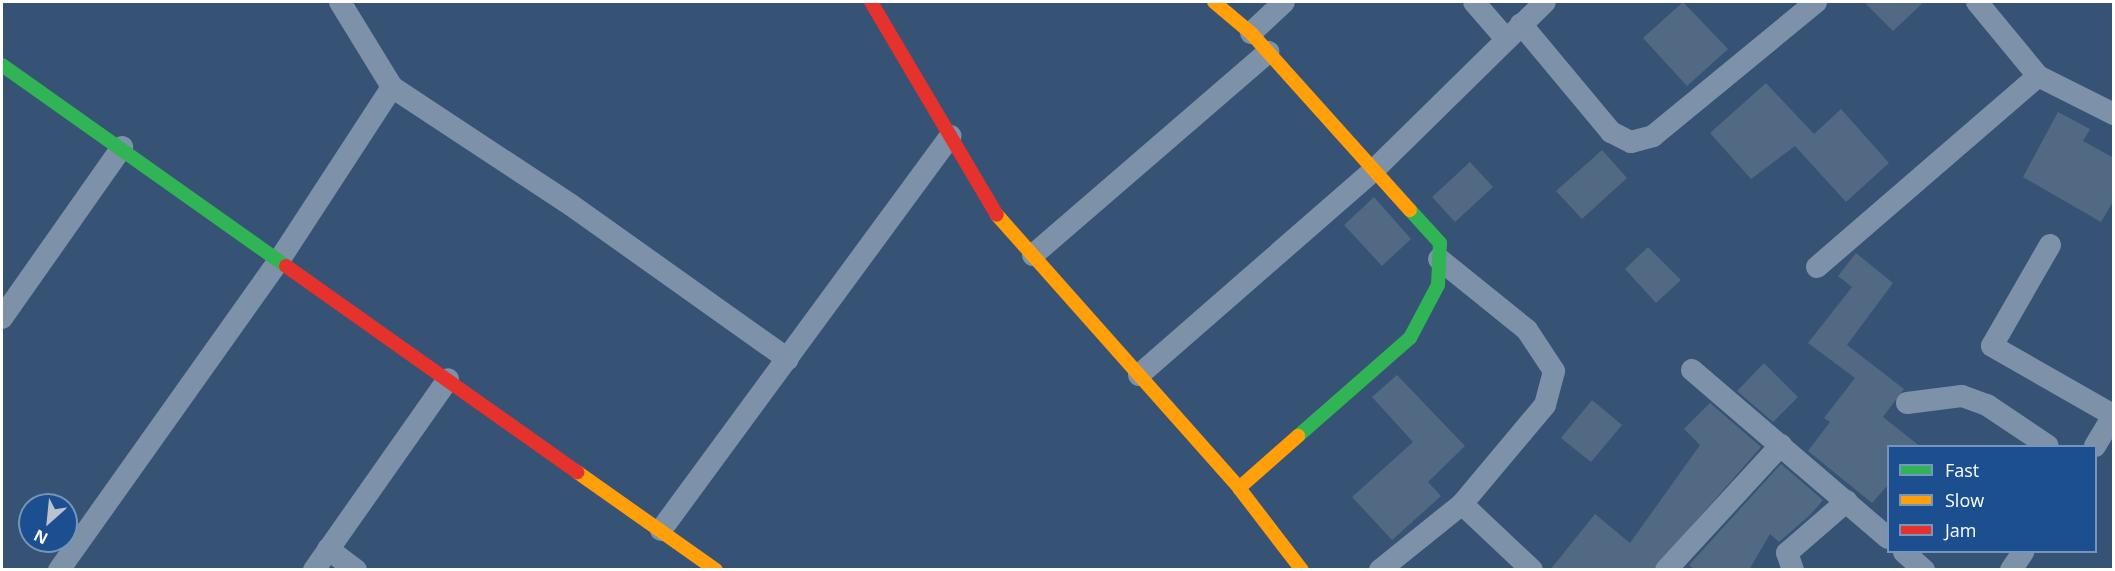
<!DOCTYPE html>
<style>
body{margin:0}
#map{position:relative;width:2115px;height:571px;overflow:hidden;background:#365274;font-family:"Open Sans",sans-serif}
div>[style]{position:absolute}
.building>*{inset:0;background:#526984}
.street>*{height:22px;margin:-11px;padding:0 11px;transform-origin:11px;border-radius:11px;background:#7d92a8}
.fast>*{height:14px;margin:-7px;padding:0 7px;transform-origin:7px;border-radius:7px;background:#30b455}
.slow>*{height:14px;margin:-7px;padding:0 7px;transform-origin:7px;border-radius:7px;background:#ff9f0a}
.jam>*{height:14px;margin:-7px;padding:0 7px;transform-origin:7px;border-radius:7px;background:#e5322d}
span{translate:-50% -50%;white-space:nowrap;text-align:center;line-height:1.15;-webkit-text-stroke:4.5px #1b4f8f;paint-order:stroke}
.frame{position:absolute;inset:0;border:3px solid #fff;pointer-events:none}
.legend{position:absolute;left:1887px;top:445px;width:210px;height:108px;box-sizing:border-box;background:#1b4f8f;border:2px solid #7695bc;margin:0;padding:8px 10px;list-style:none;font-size:18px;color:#fff}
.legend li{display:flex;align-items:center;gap:12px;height:30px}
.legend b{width:30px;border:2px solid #7695bc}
.north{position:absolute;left:18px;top:493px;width:60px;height:60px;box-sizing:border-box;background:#1b4f8f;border:2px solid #7695bc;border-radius:50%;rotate:207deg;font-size:16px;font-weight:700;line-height:24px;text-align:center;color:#fff}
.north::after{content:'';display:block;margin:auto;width:21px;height:27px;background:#b9c2ce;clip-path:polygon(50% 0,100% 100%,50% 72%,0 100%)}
</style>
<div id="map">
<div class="building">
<div style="clip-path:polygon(1683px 2px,1728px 49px,1687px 86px,1643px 38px)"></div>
<div style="clip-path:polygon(1864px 2px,1924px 2px,1893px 31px)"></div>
<div style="clip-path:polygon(1766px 83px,1814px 134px,1841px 109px,1889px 163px,1846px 202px,1795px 146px,1751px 179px,1710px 133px)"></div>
<div style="clip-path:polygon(2058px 112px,2090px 129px,2083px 141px,2114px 158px,2114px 200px,2101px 222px,2023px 177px)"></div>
<div style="clip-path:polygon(1602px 150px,1627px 178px,1582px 219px,1556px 191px)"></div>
<div style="clip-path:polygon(1470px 162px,1493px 187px,1455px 222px,1432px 197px)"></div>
<div style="clip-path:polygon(1374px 197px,1411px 239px,1382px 266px,1344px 225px)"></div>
<div style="clip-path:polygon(1648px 247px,1681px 280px,1656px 303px,1625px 269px)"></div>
<div style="clip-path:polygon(1856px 253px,1893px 283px,1847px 345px,1904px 389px,1883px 417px,1921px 447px,1888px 447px,1888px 485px,1872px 503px,1808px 451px,1830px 422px,1824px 418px,1855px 378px,1808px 343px,1852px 287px,1838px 276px)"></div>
<div style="clip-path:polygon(1764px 363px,1798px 397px,1773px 422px,1737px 391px)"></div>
<div style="clip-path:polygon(1397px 375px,1465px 446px,1428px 482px,1441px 496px,1392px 540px,1352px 497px,1413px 442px,1372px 397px)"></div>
<div style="clip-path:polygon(1592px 400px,1622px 425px,1591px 462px,1561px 438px)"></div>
<div style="clip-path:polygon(1710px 403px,1761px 447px,1653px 570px,1550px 570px,1595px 514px,1630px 543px,1700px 445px,1684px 429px)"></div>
<div style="clip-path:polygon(1781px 464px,1823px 500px,1810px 515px,1779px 542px,1770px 534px,1749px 570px,1695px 570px,1689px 565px)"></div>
</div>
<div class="street">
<div style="left:340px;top:2px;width:100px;rotate:58.5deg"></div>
<div style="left:392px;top:87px;width:214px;rotate:33.4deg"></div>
<div style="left:571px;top:205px;width:266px;rotate:35.4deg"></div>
<div style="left:1474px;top:2px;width:49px;rotate:49.1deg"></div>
<div style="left:1977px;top:2px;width:96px;rotate:50.5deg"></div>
<div style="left:2038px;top:76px;width:85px;rotate:26.6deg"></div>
<div style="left:1521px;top:24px;width:141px;rotate:50.2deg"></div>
<div style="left:1611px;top:132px;width:22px;rotate:27deg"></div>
<div style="left:1631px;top:142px;width:23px;rotate:-15deg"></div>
<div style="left:1653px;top:136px;width:211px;rotate:-39.4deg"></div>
<div style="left:1251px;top:33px;width:45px;rotate:-43.2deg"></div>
<div style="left:2050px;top:245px;width:116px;rotate:119.9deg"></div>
<div style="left:1992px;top:346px;width:139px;rotate:29.7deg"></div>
<div style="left:1033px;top:255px;width:311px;rotate:-40.8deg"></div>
<div style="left:1817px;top:267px;width:292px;rotate:-40.8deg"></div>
<div style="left:2px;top:318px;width:209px;rotate:-54.9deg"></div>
<div style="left:1692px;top:370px;width:258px;rotate:40.6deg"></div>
<div style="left:1139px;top:375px;width:313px;rotate:-41.1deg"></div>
<div style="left:1375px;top:169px;width:238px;rotate:-44.5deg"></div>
<div style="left:1907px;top:403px;width:55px;rotate:-7.3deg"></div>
<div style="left:1962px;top:396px;width:27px;rotate:20deg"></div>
<div style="left:1987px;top:405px;width:73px;rotate:33.9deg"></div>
<div style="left:2095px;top:446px;width:37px;rotate:-59deg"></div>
<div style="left:1462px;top:504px;width:96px;rotate:43.3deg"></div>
<div style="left:661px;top:530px;width:489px;rotate:-53.7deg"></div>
<div style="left:328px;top:549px;width:35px;rotate:37deg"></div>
<div style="left:1904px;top:552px;width:27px;rotate:42deg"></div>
<div style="left:59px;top:570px;width:382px;rotate:-54.6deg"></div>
<div style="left:280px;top:259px;width:205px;rotate:-56.9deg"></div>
<div style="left:314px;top:570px;width:233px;rotate:-54.9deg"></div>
<div style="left:1380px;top:570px;width:105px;rotate:-38.8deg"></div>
<div style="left:1462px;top:504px;width:129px;rotate:-50deg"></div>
<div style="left:1545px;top:405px;width:35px;rotate:-75deg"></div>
<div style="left:1554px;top:371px;width:49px;rotate:-123.4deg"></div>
<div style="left:1527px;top:330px;width:113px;rotate:-141.1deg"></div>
<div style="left:1666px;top:570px;width:170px;rotate:-47.4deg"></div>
<div style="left:1793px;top:570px;width:18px;rotate:-109deg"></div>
<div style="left:1787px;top:553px;width:79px;rotate:-40.9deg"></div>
<div style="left:2011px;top:570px;width:22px;rotate:-56deg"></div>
</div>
<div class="fast">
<div style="left:2px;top:65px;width:348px;rotate:35.3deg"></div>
<div style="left:1298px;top:436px;width:149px;rotate:-41.2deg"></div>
<div style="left:1410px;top:338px;width:60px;rotate:-62.2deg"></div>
<div style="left:1438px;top:285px;width:42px;rotate:-87.3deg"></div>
<div style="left:1440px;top:243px;width:45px;rotate:-132.3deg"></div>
</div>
<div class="slow">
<div style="left:1214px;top:2px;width:48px;rotate:40deg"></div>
<div style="left:1251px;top:33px;width:238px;rotate:48.1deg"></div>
<div style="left:997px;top:215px;width:365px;rotate:48.4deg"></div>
<div style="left:1239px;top:488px;width:103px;rotate:52.5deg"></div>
<div style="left:577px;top:472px;width:170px;rotate:35.2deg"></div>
<div style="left:1239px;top:488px;width:79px;rotate:-41.4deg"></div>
</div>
<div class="jam">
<div style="left:871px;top:2px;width:247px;rotate:59.4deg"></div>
<div style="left:286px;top:266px;width:357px;rotate:35.3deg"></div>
</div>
<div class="frame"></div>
<ul class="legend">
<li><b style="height:8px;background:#30b455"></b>Fast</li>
<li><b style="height:8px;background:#ff9f0a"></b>Slow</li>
<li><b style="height:8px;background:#e5322d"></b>Jam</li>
</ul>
<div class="north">N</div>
</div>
